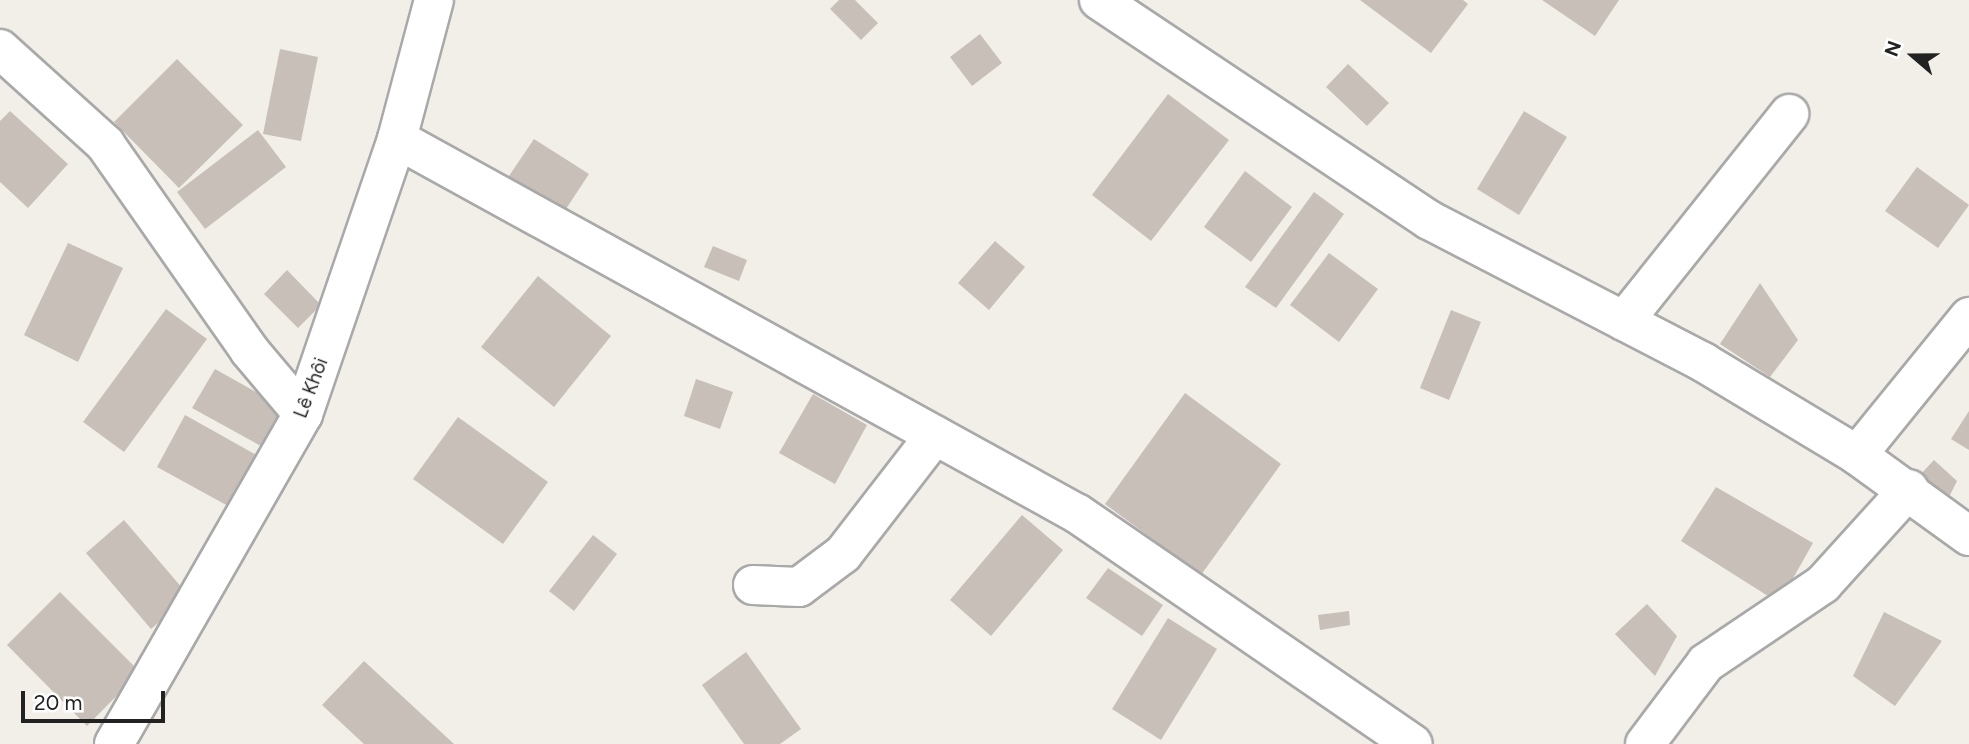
<!DOCTYPE html>
<meta charset="utf-8">
<style>
body{margin:0}
#map{position:relative;width:1969px;height:744px;overflow:hidden;background:#f2efe9;font-family:Figtree,sans-serif}
div>[style]{position:absolute}
.building>*{inset:0;background:#c7bfb8}
.roads{filter:drop-shadow(2px 0 #a9a9a9) drop-shadow(-2px 0 #a9a9a9) drop-shadow(0 2px #a9a9a9) drop-shadow(0 -2px #a9a9a9)}
.minor>*{height:38px;margin:-19px;padding:0 19px;transform-origin:19px;border-radius:19px;background:#fff}
span{translate:-50% -50%;white-space:nowrap;text-align:center;line-height:1.15;-webkit-text-stroke:5px #fff;paint-order:stroke}
.street-label{font-size:19px;color:#222}
.north{position:absolute;left:1878px;top:21px;width:70px;height:70px;-webkit-text-stroke:5px #fff;paint-order:stroke;rotate:290deg;font-size:19px;font-weight:700;line-height:28px;text-align:center;color:#222}
.north::after{content:'';display:block;margin:auto;width:24px;height:32px;background:#222;clip-path:polygon(50% 0,100% 100%,50% 72%,0 100%)}
.scale{position:absolute;left:21px;top:691px;width:144px;height:32px;box-sizing:border-box;border:4px solid #222;border-top:0;padding-left:9px;font-size:21px;line-height:24px;white-space:nowrap;color:#222;-webkit-text-stroke:5px #fff;paint-order:stroke}
</style>
<div id="map">
<div class="building">
<div style="clip-path:polygon(839px 0,855px 0,878px 23px,861px 40px,830px 9px)"></div>
<div style="clip-path:polygon(1360px 0,1463px 0,1468px 4px,1431px 53px)"></div>
<div style="clip-path:polygon(1542px 0,1619px 0,1595px 36px)"></div>
<div style="clip-path:polygon(980px 34px,1002px 63px,972px 86px,950px 57px)"></div>
<div style="clip-path:polygon(280px 49px,318px 57px,301px 141px,263px 134px)"></div>
<div style="clip-path:polygon(177px 59px,243px 125px,179px 188px,114px 122px)"></div>
<div style="clip-path:polygon(1348px 64px,1389px 103px,1367px 126px,1326px 87px)"></div>
<div style="clip-path:polygon(1168px 94px,1229px 140px,1151px 241px,1092px 195px)"></div>
<div style="clip-path:polygon(10px 111px,68px 164px,28px 208px,0 182px,0 121px)"></div>
<div style="clip-path:polygon(1524px 111px,1567px 137px,1519px 215px,1477px 189px)"></div>
<div style="clip-path:polygon(258px 130px,286px 167px,205px 229px,177px 192px)"></div>
<div style="clip-path:polygon(534px 139px,589px 174px,562px 215px,507px 179px)"></div>
<div style="clip-path:polygon(1917px 167px,1969px 205px,1938px 248px,1885px 211px)"></div>
<div style="clip-path:polygon(1245px 171px,1292px 207px,1251px 262px,1204px 227px)"></div>
<div style="clip-path:polygon(1314px 192px,1344px 214px,1276px 308px,1245px 287px)"></div>
<div style="clip-path:polygon(995px 241px,1025px 267px,989px 310px,958px 283px)"></div>
<div style="clip-path:polygon(68px 243px,123px 268px,78px 362px,24px 335px)"></div>
<div style="clip-path:polygon(713px 246px,747px 260px,739px 281px,704px 267px)"></div>
<div style="clip-path:polygon(1329px 253px,1378px 289px,1339px 342px,1290px 305px)"></div>
<div style="clip-path:polygon(287px 270px,321px 305px,298px 328px,264px 294px)"></div>
<div style="clip-path:polygon(538px 276px,611px 336px,554px 407px,481px 347px)"></div>
<div style="clip-path:polygon(1760px 283px,1798px 340px,1770px 377px,1720px 344px)"></div>
<div style="clip-path:polygon(166px 309px,207px 339px,124px 452px,83px 422px)"></div>
<div style="clip-path:polygon(1451px 310px,1481px 322px,1449px 400px,1420px 388px)"></div>
<div style="clip-path:polygon(215px 369px,301px 417px,279px 456px,192px 408px)"></div>
<div style="clip-path:polygon(696px 379px,733px 392px,720px 429px,684px 416px)"></div>
<div style="clip-path:polygon(1185px 393px,1281px 464px,1201px 575px,1105px 504px)"></div>
<div style="clip-path:polygon(813px 394px,867px 425px,835px 484px,779px 453px)"></div>
<div style="clip-path:polygon(1969px 411px,1969px 450px,1951px 439px)"></div>
<div style="clip-path:polygon(185px 415px,278px 467px,250px 518px,157px 467px)"></div>
<div style="clip-path:polygon(458px 417px,548px 482px,503px 544px,413px 479px)"></div>
<div style="clip-path:polygon(1934px 460px,1957px 481px,1946px 503px,1919px 476px)"></div>
<div style="clip-path:polygon(1716px 487px,1813px 543px,1779px 603px,1681px 541px)"></div>
<div style="clip-path:polygon(1022px 515px,1063px 550px,991px 636px,950px 600px)"></div>
<div style="clip-path:polygon(124px 520px,189px 596px,151px 629px,86px 553px)"></div>
<div style="clip-path:polygon(593px 535px,617px 554px,574px 611px,549px 591px)"></div>
<div style="clip-path:polygon(1108px 568px,1163px 605px,1142px 636px,1086px 598px)"></div>
<div style="clip-path:polygon(60px 592px,140px 672px,87px 726px,7px 645px)"></div>
<div style="clip-path:polygon(1647px 604px,1677px 636px,1655px 676px,1615px 634px)"></div>
<div style="clip-path:polygon(1349px 611px,1350px 625px,1320px 630px,1318px 615px)"></div>
<div style="clip-path:polygon(1884px 612px,1942px 641px,1895px 706px,1853px 676px)"></div>
<div style="clip-path:polygon(1168px 618px,1217px 649px,1161px 740px,1112px 709px)"></div>
<div style="clip-path:polygon(746px 652px,801px 729px,780px 744px,744px 744px,702px 685px)"></div>
<div style="clip-path:polygon(364px 661px,454px 744px,364px 744px,322px 705px)"></div>
</div>
<div class="roads">
<div class="minor">
<div style="left:1099px;top:0;width:397px;rotate:33.7deg"></div>
<div style="left:1429px;top:220px;width:309px;rotate:27.4deg"></div>
<div style="left:1703px;top:362px;width:180px;rotate:31.1deg"></div>
<div style="left:1857px;top:455px;width:138px;rotate:35.9deg"></div>
<div style="left:0;top:49px;width:142px;rotate:42.1deg"></div>
<div style="left:105px;top:144px;width:251px;rotate:55deg"></div>
<div style="left:249px;top:350px;width:84px;rotate:49.8deg"></div>
<div style="left:397px;top:139px;width:777px;rotate:28.84deg"></div>
<div style="left:1078px;top:514px;width:406px;rotate:34.5deg"></div>
<div style="left:1624px;top:321px;width:265px;rotate:-51.4deg"></div>
<div style="left:1857px;top:455px;width:178px;rotate:-50.9deg"></div>
<div style="left:753px;top:585px;width:46px;rotate:2.5deg"></div>
<div style="left:799px;top:587px;width:55px;rotate:-36.9deg"></div>
<div style="left:843px;top:554px;width:150px;rotate:-52.3deg"></div>
<div style="left:114px;top:744px;width:380px;rotate:-60.2deg"></div>
<div style="left:303px;top:414px;width:291px;rotate:-71.1deg"></div>
<div style="left:397px;top:139px;width:144px;rotate:-75.1deg"></div>
<div style="left:1645px;top:744px;width:101px;rotate:-53deg"></div>
<div style="left:1706px;top:663px;width:141px;rotate:-34deg"></div>
<div style="left:1823px;top:584px;width:128px;rotate:-47.8deg"></div>
</div>
</div>
<div class="street-label">
<span style="left:311px;top:388px;rotate:-69deg">Lê Khôi</span>
</div>
<div class="north">N</div>
<div class="scale">20 m</div>
</div>
